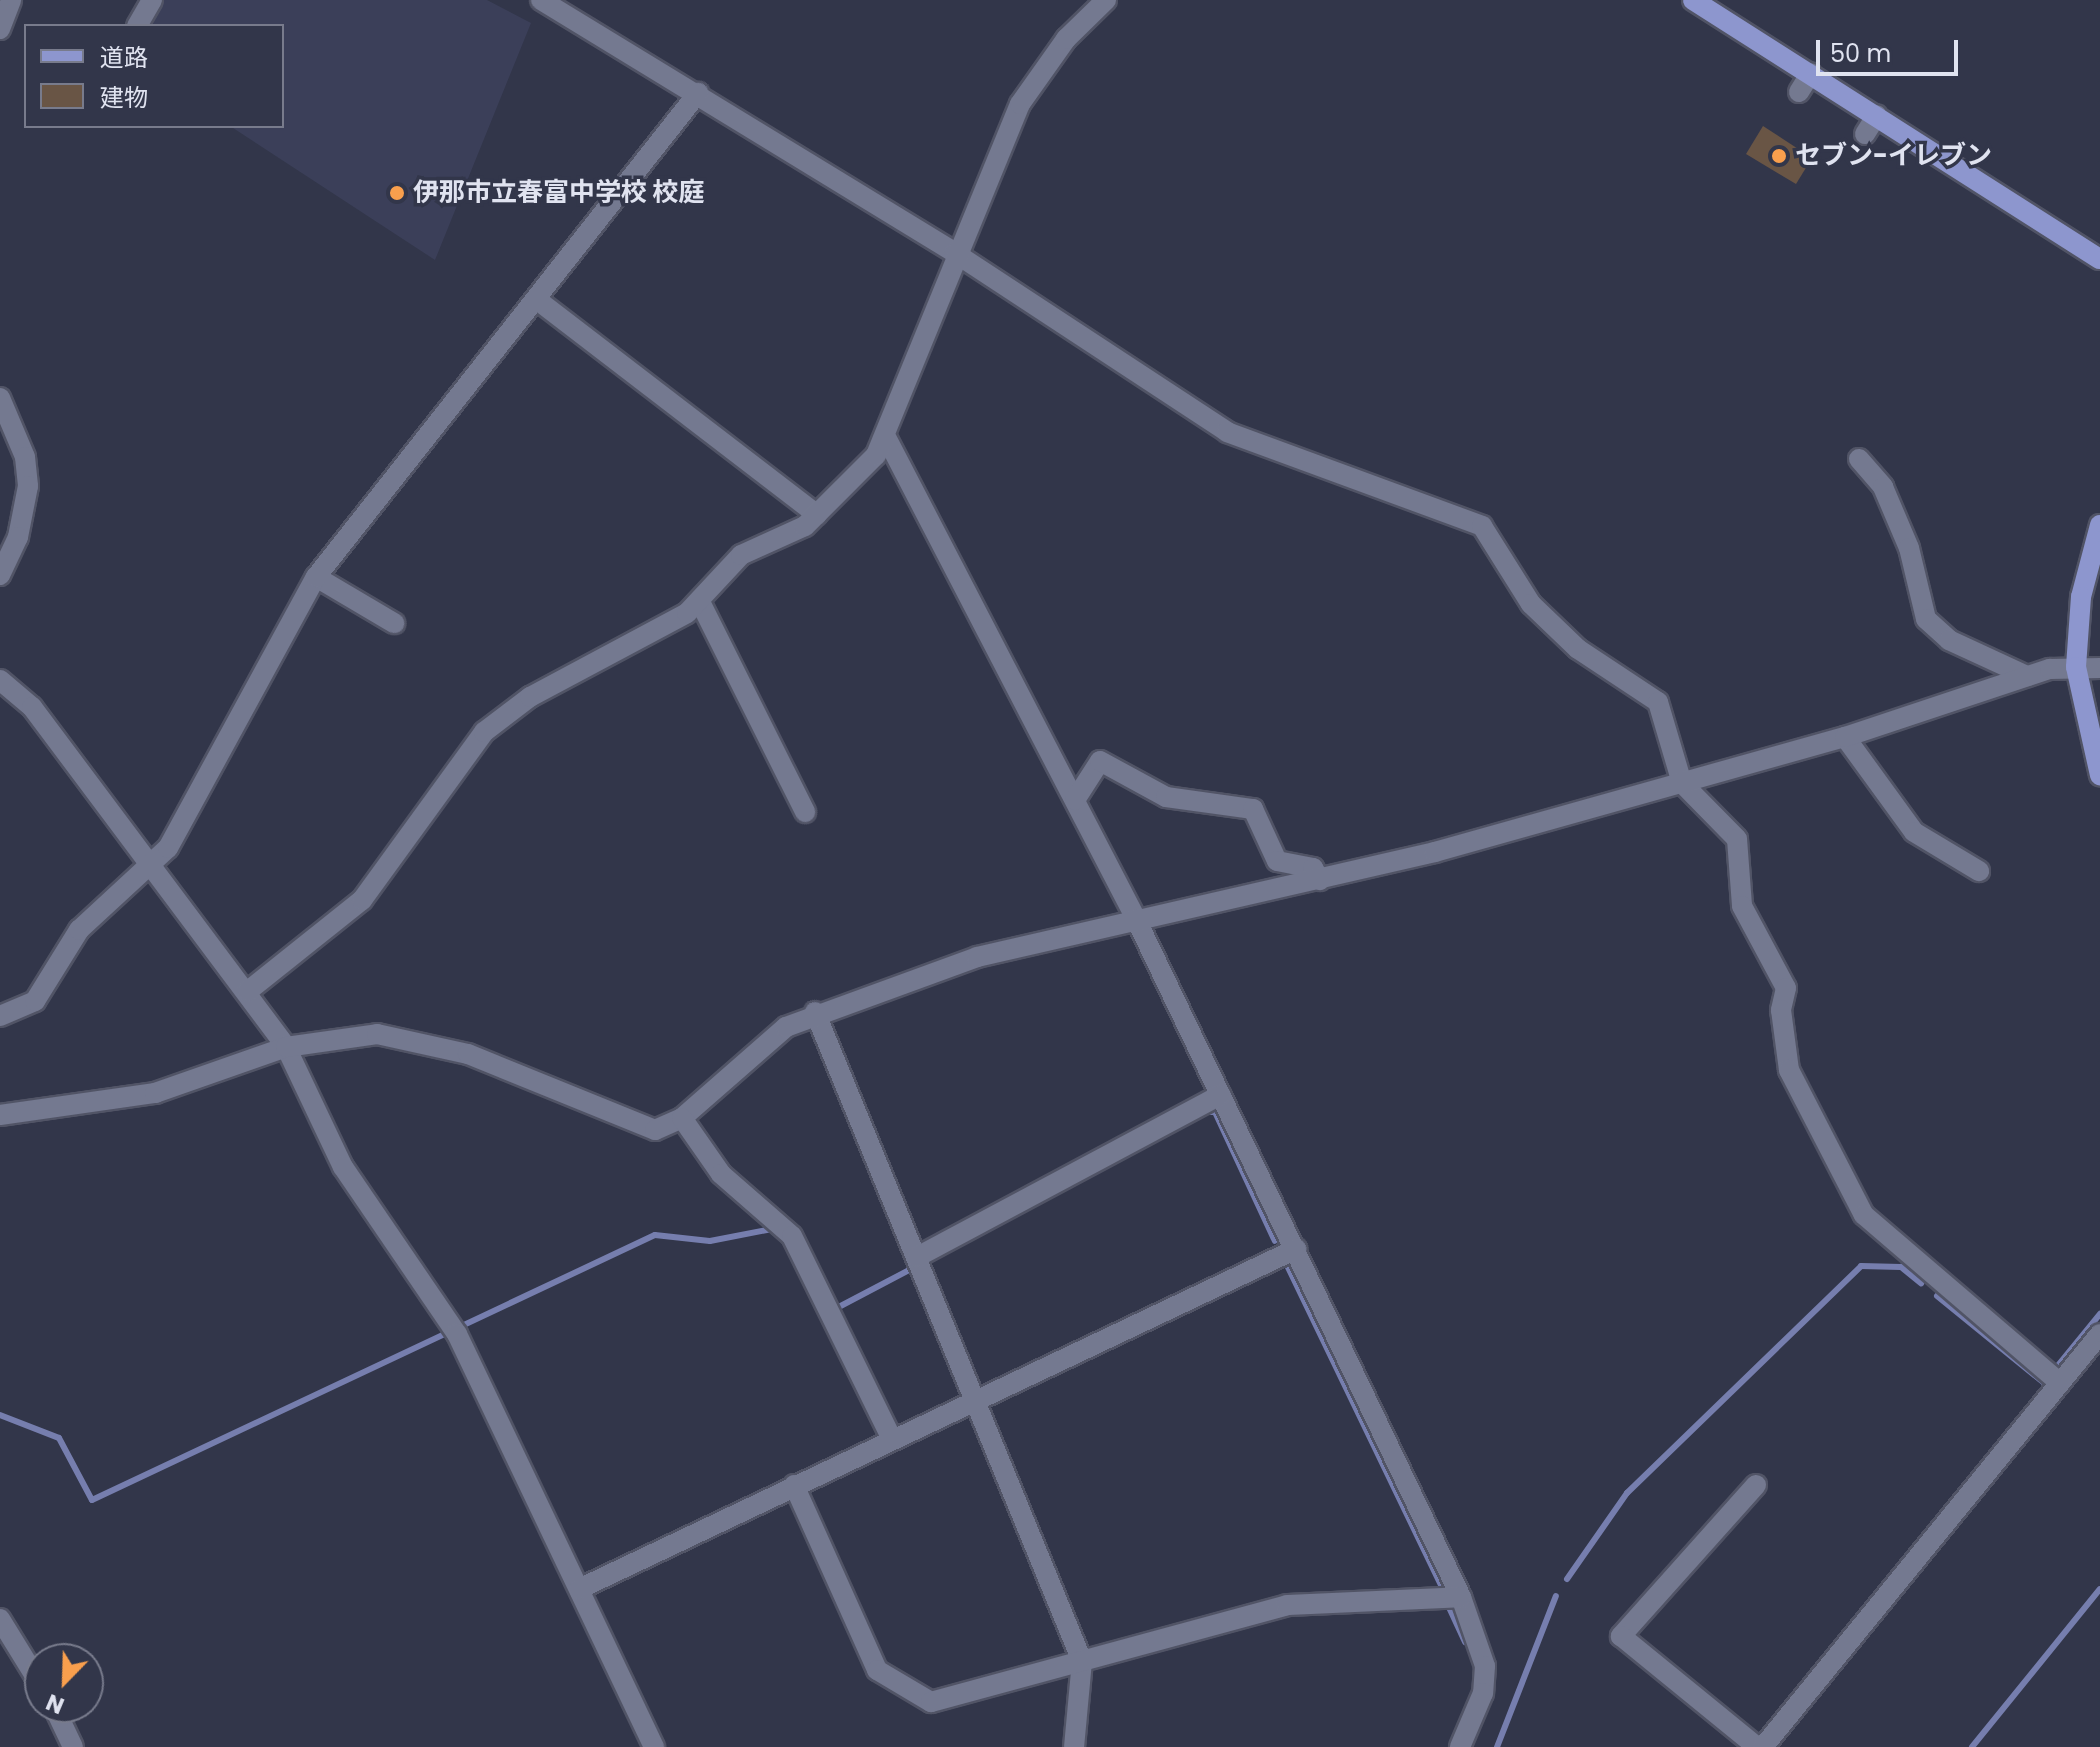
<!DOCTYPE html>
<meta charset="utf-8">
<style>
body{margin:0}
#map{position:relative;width:2100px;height:1747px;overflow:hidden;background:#32364a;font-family:Poppins,"Noto Sans JP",sans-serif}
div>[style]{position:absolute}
.built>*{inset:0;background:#3b3f59}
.stream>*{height:6px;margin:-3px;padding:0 3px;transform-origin:3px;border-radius:3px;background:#767eae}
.building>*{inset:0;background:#695545}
.roads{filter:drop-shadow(2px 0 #515466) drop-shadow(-2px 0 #515466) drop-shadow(0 2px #515466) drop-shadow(0 -2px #515466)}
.minor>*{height:20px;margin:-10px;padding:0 10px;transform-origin:10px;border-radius:10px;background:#747990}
.major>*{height:20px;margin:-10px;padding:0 10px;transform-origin:10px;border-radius:10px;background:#8d96ce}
.dots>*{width:22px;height:22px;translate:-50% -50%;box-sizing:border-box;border:4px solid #32364a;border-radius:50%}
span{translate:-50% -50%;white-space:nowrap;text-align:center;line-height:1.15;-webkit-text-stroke:7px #32364a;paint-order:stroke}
.poi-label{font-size:26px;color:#e0e3f0;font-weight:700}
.left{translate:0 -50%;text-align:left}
.legend{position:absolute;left:24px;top:24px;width:260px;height:104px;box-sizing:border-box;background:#32364a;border:2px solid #787b8c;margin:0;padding:10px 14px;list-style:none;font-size:24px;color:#e0e3f0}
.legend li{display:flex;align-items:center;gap:16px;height:40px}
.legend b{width:40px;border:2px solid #787b8c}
.north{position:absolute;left:24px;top:1643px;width:80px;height:80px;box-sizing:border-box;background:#32364a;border:2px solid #787b8c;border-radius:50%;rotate:203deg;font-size:22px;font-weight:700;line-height:32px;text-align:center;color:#e0e3f0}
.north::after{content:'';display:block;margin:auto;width:28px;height:36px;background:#f99f4d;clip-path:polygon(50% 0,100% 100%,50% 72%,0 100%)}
.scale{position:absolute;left:1816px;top:40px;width:142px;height:36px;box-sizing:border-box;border:4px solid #e0e3f0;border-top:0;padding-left:10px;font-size:24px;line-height:28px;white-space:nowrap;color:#e0e3f0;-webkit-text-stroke:6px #32364a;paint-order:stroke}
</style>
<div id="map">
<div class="built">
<div style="clip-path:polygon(164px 0,487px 0,531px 23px,435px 260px,230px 126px,282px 126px,282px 26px,152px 26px)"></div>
</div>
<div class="stream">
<div style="left:1208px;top:1112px;width:7px"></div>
<div style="left:1215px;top:1112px;width:142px;rotate:65.1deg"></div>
<div style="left:1284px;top:1259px;width:366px;rotate:64.3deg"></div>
<div style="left:1937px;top:1296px;width:138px;rotate:39.1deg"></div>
<div style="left:833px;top:1310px;width:90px;rotate:-27.7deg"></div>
<div style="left:2056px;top:1368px;width:70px;rotate:-50.8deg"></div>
<div style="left:0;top:1415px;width:63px;rotate:21.3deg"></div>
<div style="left:59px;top:1438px;width:70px;rotate:62deg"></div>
<div style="left:92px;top:1500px;width:622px;rotate:-25.21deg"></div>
<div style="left:655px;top:1235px;width:55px;rotate:6.2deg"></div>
<div style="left:710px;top:1241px;width:63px;rotate:-11deg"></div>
<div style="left:1567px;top:1579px;width:105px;rotate:-55.1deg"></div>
<div style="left:1627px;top:1493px;width:326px;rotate:-44.1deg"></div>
<div style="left:1861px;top:1266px;width:40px;rotate:1.4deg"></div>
<div style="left:1901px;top:1267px;width:26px;rotate:39deg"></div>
<div style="left:1447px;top:1603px;width:43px;rotate:65.2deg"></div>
<div style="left:1497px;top:1747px;width:162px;rotate:-68.7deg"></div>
<div style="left:1972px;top:1747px;width:203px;rotate:-51deg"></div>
</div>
<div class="building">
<div style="clip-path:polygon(1763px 126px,1812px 158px,1796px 184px,1746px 154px)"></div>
</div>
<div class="roads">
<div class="minor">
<div style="left:541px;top:0;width:485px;rotate:31.4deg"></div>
<div style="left:955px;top:253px;width:326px;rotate:33.3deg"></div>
<div style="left:1227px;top:432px;width:272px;rotate:20.2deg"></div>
<div style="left:1482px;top:526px;width:92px;rotate:57.9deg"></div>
<div style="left:1531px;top:604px;width:65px;rotate:43.8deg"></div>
<div style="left:1578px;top:649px;width:96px;rotate:33.5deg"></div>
<div style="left:1658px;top:702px;width:84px;rotate:73.5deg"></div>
<div style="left:1682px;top:783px;width:78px;rotate:45.5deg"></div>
<div style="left:1737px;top:839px;width:67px;rotate:85.7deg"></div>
<div style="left:1742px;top:906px;width:93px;rotate:61.8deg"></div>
<div style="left:1786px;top:988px;width:23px;rotate:103deg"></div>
<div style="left:1781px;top:1010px;width:61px;rotate:82.4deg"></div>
<div style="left:1789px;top:1070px;width:163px;rotate:62.7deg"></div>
<div style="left:1864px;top:1215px;width:258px;rotate:40.6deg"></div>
<div style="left:137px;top:26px;width:30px;rotate:-60deg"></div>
<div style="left:0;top:29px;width:31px;rotate:-69deg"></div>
<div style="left:1799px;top:92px;width:22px;rotate:-58deg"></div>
<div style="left:1865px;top:134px;width:22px;rotate:-58deg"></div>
<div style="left:536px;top:299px;width:354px;rotate:37.5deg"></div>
<div style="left:0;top:398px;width:64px;rotate:67deg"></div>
<div style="left:25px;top:457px;width:29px;rotate:84deg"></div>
<div style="left:28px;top:486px;width:52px;rotate:101.1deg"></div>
<div style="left:18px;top:537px;width:42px;rotate:115.3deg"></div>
<div style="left:887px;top:439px;width:541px;rotate:62.58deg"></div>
<div style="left:1136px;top:919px;width:752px;rotate:64.39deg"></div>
<div style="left:1461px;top:1597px;width:73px;rotate:70.8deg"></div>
<div style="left:1485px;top:1666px;width:27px;rotate:94deg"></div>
<div style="left:1483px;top:1693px;width:59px;rotate:113.1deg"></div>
<div style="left:1859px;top:459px;width:37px;rotate:49deg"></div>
<div style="left:1883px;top:487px;width:66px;rotate:66.9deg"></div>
<div style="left:1909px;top:548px;width:73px;rotate:76.5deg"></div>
<div style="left:1926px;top:619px;width:31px;rotate:42deg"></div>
<div style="left:1949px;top:640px;width:86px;rotate:24.8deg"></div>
<div style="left:316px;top:577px;width:91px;rotate:30.5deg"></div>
<div style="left:700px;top:602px;width:235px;rotate:63.4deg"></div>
<div style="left:0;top:680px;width:42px;rotate:40.2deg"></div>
<div style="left:32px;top:707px;width:424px;rotate:53.2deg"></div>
<div style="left:286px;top:1047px;width:133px;rotate:64.6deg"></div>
<div style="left:343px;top:1167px;width:202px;rotate:55.7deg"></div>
<div style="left:457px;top:1334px;width:458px;rotate:64.5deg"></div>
<div style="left:1845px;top:737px;width:117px;rotate:54deg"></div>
<div style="left:1914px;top:832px;width:76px;rotate:31deg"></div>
<div style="left:1075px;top:800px;width:46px;rotate:-57.3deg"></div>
<div style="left:1100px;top:761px;width:75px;rotate:28.6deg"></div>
<div style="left:1166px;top:797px;width:88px;rotate:7.9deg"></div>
<div style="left:1253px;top:809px;width:57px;rotate:65.2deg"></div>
<div style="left:1277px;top:861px;width:37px;rotate:11deg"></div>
<div style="left:1313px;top:868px;width:14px;rotate:60deg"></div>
<div style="left:248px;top:991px;width:146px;rotate:-38.6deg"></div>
<div style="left:362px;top:900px;width:208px;rotate:-54deg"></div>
<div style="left:484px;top:732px;width:58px;rotate:-37.3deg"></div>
<div style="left:530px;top:697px;width:178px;rotate:-28.1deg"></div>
<div style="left:687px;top:613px;width:79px;rotate:-47deg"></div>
<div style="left:741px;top:555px;width:70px;rotate:-24.4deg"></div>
<div style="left:805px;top:526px;width:100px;rotate:-45deg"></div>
<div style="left:876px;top:455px;width:379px;rotate:-67.7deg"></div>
<div style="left:1020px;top:104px;width:80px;rotate:-54.7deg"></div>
<div style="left:1066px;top:39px;width:56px;rotate:-44.3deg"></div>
<div style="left:815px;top:1012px;width:702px;rotate:67.64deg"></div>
<div style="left:1082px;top:1661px;width:86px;rotate:95.3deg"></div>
<div style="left:0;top:1016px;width:38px;rotate:-23deg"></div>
<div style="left:35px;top:1001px;width:84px;rotate:-58.2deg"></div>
<div style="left:79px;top:930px;width:121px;rotate:-42.7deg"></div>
<div style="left:168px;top:848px;width:309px;rotate:-61.4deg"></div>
<div style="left:316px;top:577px;width:617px;rotate:-51.72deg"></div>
<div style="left:0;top:1115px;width:157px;rotate:-8.1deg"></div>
<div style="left:155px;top:1093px;width:139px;rotate:-19.3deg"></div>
<div style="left:286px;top:1047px;width:92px;rotate:-8.1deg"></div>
<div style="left:377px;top:1034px;width:93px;rotate:12.4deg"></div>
<div style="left:468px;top:1054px;width:202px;rotate:22.1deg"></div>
<div style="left:655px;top:1130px;width:30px;rotate:-24deg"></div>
<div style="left:682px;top:1118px;width:138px;rotate:-41.2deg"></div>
<div style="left:786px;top:1027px;width:203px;rotate:-20.1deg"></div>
<div style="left:977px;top:957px;width:470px;rotate:-12.9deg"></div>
<div style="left:1435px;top:852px;width:426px;rotate:-15.7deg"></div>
<div style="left:1845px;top:737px;width:216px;rotate:-18.4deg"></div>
<div style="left:2050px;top:669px;width:50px;rotate:-1.1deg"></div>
<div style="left:682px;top:1118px;width:68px;rotate:55.1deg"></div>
<div style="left:721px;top:1174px;width:94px;rotate:41.1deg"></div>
<div style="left:792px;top:1236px;width:224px;rotate:63.8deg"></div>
<div style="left:917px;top:1257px;width:344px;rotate:-28.1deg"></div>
<div style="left:794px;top:1485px;width:203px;rotate:65.8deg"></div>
<div style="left:877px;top:1670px;width:63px;rotate:30.7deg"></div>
<div style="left:931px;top:1702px;width:369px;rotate:-15.2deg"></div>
<div style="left:1287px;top:1605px;width:174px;rotate:-2.6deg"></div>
<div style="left:1756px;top:1485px;width:203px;rotate:131.8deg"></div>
<div style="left:1621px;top:1636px;width:176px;rotate:39.2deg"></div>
<div style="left:579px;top:1589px;width:794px;rotate:-25.37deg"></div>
<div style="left:0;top:1619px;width:76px;rotate:58.4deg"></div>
<div style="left:54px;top:1707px;width:44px;rotate:64.6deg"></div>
<div style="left:1763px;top:1747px;width:533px;rotate:-50.79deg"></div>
</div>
<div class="major">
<div style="left:1693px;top:0;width:482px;rotate:32.5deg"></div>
<div style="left:2100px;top:525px;width:74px;rotate:104.8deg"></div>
<div style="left:2081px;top:597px;width:70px;rotate:94.1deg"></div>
<div style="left:2076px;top:667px;width:111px;rotate:77.5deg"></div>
</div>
</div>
<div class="dots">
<div style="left:1779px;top:156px;background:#f99f4d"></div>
<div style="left:397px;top:193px;background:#f99f4d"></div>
</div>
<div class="poi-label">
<span class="left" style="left:1795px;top:156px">セブン-イレブン</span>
<span class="left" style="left:413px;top:193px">伊那市立春富中学校 校庭</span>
</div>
<ul class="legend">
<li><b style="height:10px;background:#8d96ce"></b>道路</li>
<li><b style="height:22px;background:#695545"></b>建物</li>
</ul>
<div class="north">N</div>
<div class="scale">50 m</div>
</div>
